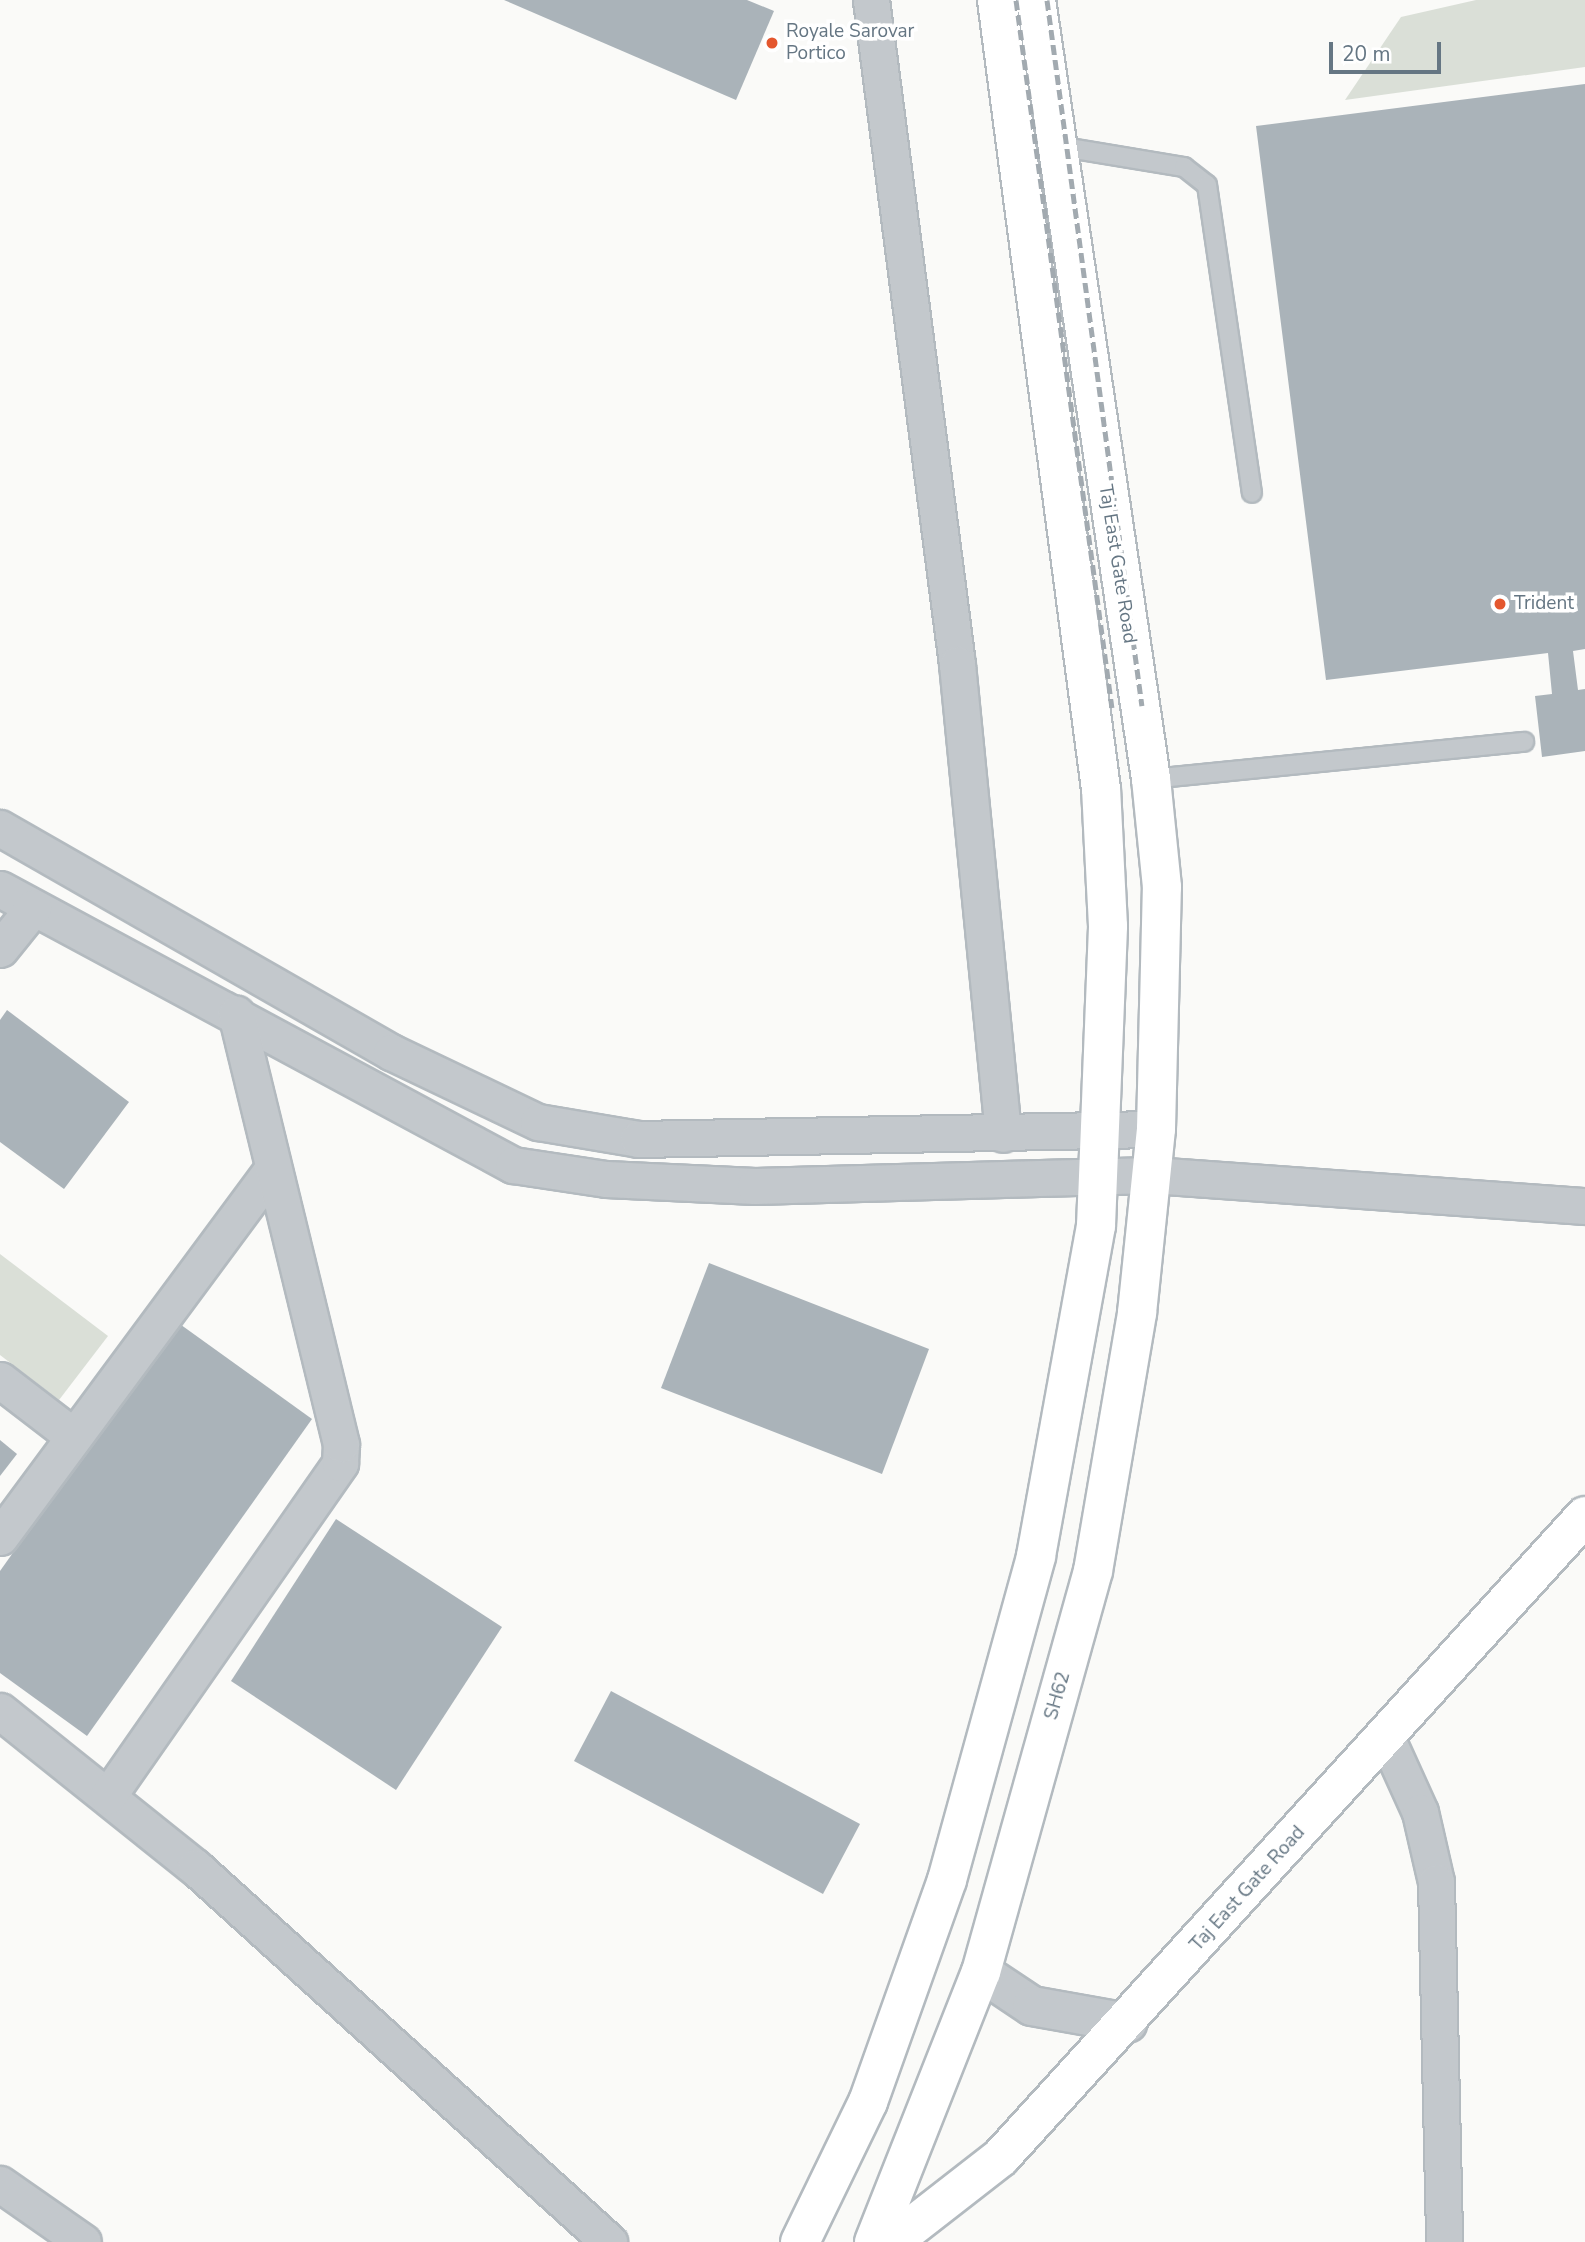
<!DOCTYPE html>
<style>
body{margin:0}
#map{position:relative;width:1585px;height:2242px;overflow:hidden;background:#fafaf8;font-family:"Nunito Sans",sans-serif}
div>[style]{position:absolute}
.green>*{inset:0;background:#dadfd7}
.building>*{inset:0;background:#aab3b9}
.roads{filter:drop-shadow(2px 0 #b3babf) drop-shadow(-2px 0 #b3babf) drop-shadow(0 2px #b3babf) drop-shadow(0 -2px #b3babf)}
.service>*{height:18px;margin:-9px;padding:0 9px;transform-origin:9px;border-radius:9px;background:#c3c8cc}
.minor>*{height:35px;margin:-17.5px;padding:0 17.5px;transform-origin:17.5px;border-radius:17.5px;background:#c3c8cc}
.tertiary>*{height:38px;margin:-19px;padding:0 19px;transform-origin:19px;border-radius:19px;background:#c3c8cc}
.secondary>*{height:38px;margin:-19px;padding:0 19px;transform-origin:19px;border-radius:19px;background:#fff}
.primary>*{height:38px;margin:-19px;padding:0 19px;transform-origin:19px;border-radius:19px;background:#fff}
.rail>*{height:5px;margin-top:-2.5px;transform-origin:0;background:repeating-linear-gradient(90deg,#a2aab0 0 10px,transparent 0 15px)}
.dots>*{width:19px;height:19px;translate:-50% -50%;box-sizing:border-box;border:4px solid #fff;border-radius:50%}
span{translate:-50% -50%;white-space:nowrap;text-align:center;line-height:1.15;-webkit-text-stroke:7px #fff;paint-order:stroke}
.poi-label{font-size:19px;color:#657683}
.left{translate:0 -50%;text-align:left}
.street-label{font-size:19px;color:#657683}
.scale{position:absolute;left:1329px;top:42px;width:112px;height:32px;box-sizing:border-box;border:4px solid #657683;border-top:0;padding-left:9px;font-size:21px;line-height:24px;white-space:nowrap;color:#657683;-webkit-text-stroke:5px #fff;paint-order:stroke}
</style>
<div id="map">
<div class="green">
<div style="clip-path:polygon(1476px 0,1585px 0,1585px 67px,1345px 100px,1401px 17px)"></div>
<div style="clip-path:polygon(0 1254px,108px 1336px,59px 1400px,0 1355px)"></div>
</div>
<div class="building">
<div style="clip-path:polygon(504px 0,747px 0,774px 11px,736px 100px)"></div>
<div style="clip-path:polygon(1585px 84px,1585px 649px,1573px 651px,1578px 690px,1585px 689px,1585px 751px,1542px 757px,1535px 696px,1552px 694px,1548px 653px,1326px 680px,1256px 126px)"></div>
<div style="clip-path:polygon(7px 1010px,129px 1102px,64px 1189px,0 1142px,0 1020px)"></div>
<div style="clip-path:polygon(709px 1263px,929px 1349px,882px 1474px,661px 1388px)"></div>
<div style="clip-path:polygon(177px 1322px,312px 1419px,87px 1736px,0 1673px,0 1571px)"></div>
<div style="clip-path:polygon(0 1440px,17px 1454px,0 1476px)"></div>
<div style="clip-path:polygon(336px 1519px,502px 1627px,396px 1790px,231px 1681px)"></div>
<div style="clip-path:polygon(611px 1691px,860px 1824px,823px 1894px,574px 1761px)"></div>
</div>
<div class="roads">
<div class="service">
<div style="left:1057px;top:146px;width:129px;rotate:9.4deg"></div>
<div style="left:1184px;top:167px;width:29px;rotate:38deg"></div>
<div style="left:1207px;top:185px;width:311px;rotate:81.7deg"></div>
<div style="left:1151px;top:779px;width:375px;rotate:-5.7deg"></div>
</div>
<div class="minor">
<div style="left:871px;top:0;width:670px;rotate:82.62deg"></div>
<div style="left:957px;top:664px;width:472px;rotate:84.4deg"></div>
<div style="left:0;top:828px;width:451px;rotate:29.8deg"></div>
<div style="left:391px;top:1052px;width:163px;rotate:25.5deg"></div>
<div style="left:538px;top:1122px;width:101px;rotate:9.6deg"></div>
<div style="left:638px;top:1139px;width:518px;rotate:-1.11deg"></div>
<div style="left:0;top:889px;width:583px;rotate:28.28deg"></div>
<div style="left:513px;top:1165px;width:94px;rotate:8.6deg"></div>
<div style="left:606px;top:1179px;width:149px;rotate:2.7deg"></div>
<div style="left:755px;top:1186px;width:397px;rotate:-1.6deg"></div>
<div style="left:1152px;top:1175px;width:434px;rotate:4.1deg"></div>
<div style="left:0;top:949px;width:53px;rotate:-51.2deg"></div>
<div style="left:0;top:1380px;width:92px;rotate:37.5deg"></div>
<div style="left:0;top:1537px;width:458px;rotate:-53.5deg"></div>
<div style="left:0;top:1711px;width:250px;rotate:38.7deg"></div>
<div style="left:195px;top:1867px;width:559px;rotate:42.17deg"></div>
<div style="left:1386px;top:1737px;width:82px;rotate:65.6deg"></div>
<div style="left:1420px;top:1812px;width:72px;rotate:77.1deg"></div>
<div style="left:1436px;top:1882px;width:360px;rotate:88.7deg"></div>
<div style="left:108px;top:1796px;width:406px;rotate:-55.1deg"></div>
<div style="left:340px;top:1463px;width:19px;rotate:-87deg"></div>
<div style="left:341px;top:1444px;width:443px;rotate:-103.7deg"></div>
<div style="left:0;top:2184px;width:101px;rotate:34.9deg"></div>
</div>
<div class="tertiary">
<div style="left:981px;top:1972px;width:61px;rotate:33.7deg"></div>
<div style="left:1032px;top:2006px;width:97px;rotate:10.1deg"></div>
</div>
<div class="secondary">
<div style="left:892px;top:2242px;width:138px;rotate:-37.9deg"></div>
<div style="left:1001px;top:2157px;width:867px;rotate:-47.66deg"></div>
</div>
<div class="primary">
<div style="left:800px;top:2242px;width:156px;rotate:-64.1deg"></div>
<div style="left:868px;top:2102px;width:236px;rotate:-70.4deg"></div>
<div style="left:947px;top:1880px;width:336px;rotate:-74.6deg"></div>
<div style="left:1036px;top:1556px;width:335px;rotate:-79.7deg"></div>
<div style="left:1096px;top:1226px;width:300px;rotate:-87.7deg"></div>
<div style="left:1108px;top:926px;width:137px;rotate:-92.9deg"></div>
<div style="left:1101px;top:789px;width:796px;rotate:-97.51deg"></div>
<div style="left:874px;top:2242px;width:290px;rotate:-68.4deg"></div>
<div style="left:981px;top:1972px;width:416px;rotate:-74.4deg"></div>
<div style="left:1093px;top:1571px;width:262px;rotate:-80.3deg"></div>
<div style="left:1137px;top:1313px;width:185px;rotate:-84.1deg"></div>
<div style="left:1156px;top:1129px;width:242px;rotate:-88.6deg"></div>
<div style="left:1162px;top:887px;width:109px;rotate:-95.8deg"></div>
<div style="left:1151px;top:779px;width:787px;rotate:-98.4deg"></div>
</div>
</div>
<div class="rail">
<div style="left:1016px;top:0;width:714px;rotate:82.28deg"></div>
<div style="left:1047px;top:0;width:712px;rotate:82.34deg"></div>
</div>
<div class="dots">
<div style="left:772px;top:43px;background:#e4572e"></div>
<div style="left:1500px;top:604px;background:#e4572e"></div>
</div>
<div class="poi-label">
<span class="left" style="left:786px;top:43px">Royale Sarovar<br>Portico</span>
<span class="left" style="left:1514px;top:604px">Trident</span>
</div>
<div class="street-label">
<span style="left:1117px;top:564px;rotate:81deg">Taj East Gate Road</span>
<span style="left:1058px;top:1696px;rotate:-74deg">SH62</span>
<span style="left:1248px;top:1889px;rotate:-48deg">Taj East Gate Road</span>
</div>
<div class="scale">20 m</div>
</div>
